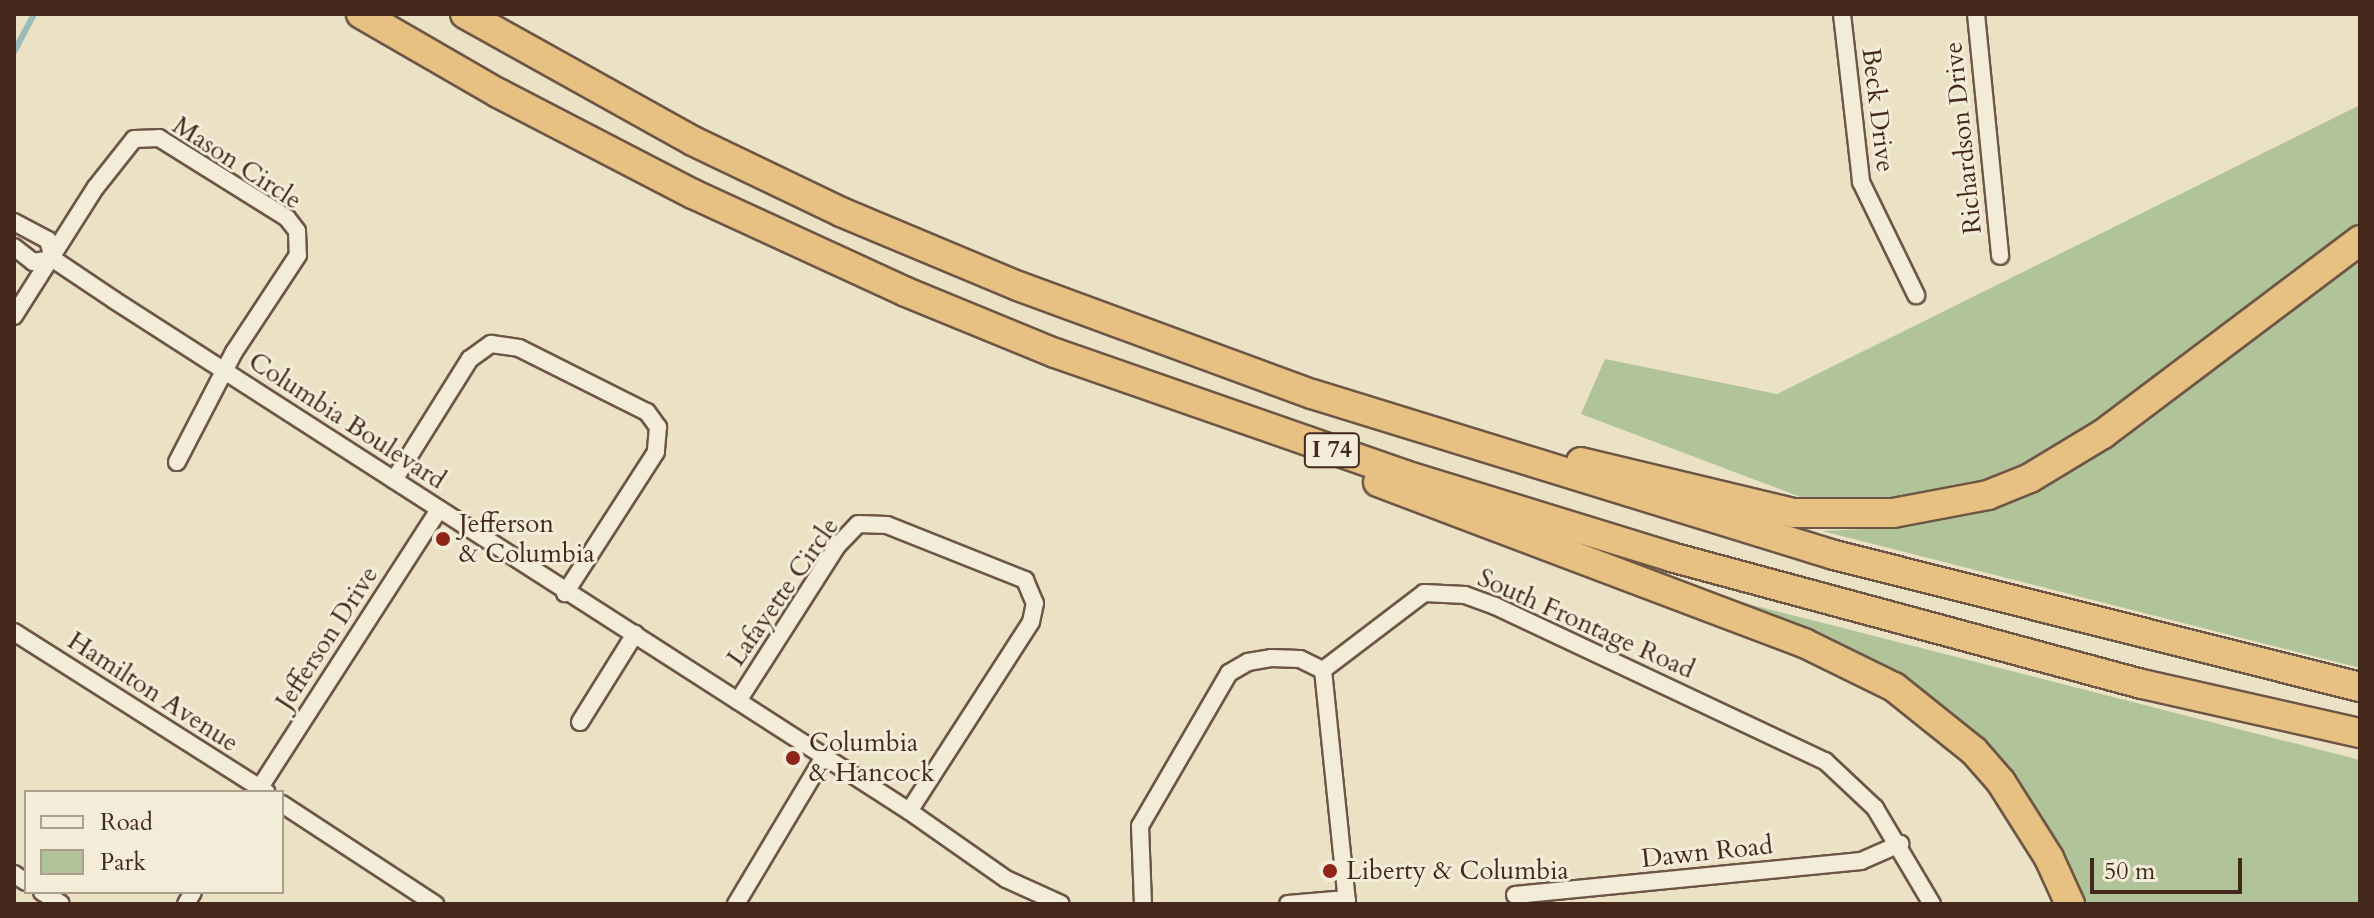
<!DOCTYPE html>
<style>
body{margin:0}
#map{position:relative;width:2374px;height:918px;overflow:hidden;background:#ebe2c5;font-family:Cardo,serif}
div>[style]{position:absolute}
.green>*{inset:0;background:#b1c499}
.stream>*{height:6px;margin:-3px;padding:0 3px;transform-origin:3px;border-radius:3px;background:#9abcbb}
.roads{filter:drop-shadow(2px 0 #6e5646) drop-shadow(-2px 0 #6e5646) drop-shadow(0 2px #6e5646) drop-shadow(0 -2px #6e5646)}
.street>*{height:16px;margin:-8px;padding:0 8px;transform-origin:8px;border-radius:8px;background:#f2ecd9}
.highway>*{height:28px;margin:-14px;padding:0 14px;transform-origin:14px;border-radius:14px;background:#e6c182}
.dots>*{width:22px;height:22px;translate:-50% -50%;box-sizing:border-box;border:4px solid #f2ecd9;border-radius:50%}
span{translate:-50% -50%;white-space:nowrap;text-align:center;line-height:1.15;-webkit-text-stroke:6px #f2ecd9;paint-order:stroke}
.shield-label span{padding:2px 6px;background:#f2ecd9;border:2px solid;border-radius:6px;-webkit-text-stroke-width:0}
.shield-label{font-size:24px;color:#44281c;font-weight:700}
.street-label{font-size:26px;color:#44281c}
.poi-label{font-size:26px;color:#44281c}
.left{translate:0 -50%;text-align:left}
.frame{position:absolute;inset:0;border:16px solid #44281c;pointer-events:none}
.legend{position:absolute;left:24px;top:790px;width:260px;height:104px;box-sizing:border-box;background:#f2ecd9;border:2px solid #ac9e8d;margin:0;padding:10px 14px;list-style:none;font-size:24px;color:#44281c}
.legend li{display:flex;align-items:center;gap:16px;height:40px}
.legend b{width:40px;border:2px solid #ac9e8d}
.scale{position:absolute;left:2090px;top:858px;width:152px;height:36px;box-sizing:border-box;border:4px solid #44281c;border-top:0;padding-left:10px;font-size:24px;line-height:28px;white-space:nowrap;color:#44281c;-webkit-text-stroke:6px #f2ecd9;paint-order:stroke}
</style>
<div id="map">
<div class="green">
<div style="clip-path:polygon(2360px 105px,2360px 222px,2120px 405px,2048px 453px,1970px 485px,1884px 501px,1816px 503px,1581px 414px,1605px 359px,1777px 394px)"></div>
<div style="clip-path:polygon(2360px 257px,2360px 668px,1822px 531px,1904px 527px,2026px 494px,2178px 395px)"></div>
<div style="clip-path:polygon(1733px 600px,2360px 760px,2360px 904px,2084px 904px,1990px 754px,1731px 604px)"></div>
</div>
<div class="stream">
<div style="left:14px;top:52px;width:43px;rotate:-62.2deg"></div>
</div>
<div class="roads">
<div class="street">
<div style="left:1842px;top:14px;width:169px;rotate:83.5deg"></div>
<div style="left:1861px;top:182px;width:126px;rotate:64deg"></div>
<div style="left:1976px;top:14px;width:243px;rotate:84.3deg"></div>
<div style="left:14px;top:222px;width:38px;rotate:28deg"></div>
<div style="left:48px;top:240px;width:20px;rotate:75deg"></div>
<div style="left:53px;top:259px;width:73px;rotate:33.9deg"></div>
<div style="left:114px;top:300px;width:945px;rotate:32.73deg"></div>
<div style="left:909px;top:811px;width:118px;rotate:35deg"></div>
<div style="left:1006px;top:879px;width:60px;rotate:24.4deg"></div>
<div style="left:14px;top:247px;width:24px;rotate:38deg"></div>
<div style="left:33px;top:262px;width:20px;rotate:-9deg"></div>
<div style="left:14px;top:316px;width:153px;rotate:-57.6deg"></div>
<div style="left:96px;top:187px;width:61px;rotate:-51.6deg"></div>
<div style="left:134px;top:139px;width:25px;rotate:-2deg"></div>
<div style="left:159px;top:138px;width:151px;rotate:32deg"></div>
<div style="left:287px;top:218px;width:16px;rotate:52deg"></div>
<div style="left:297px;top:231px;width:24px;rotate:88deg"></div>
<div style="left:298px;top:255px;width:116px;rotate:123.4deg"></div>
<div style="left:234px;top:352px;width:124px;rotate:117.4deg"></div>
<div style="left:394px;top:480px;width:143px;rotate:-57.9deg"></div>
<div style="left:470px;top:359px;width:26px;rotate:-36deg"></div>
<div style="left:491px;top:344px;width:28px;rotate:8deg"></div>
<div style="left:519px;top:348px;width:143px;rotate:26.6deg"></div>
<div style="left:647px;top:412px;width:19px;rotate:54deg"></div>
<div style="left:658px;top:427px;width:25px;rotate:95deg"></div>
<div style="left:656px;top:452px;width:168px;rotate:122.8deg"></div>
<div style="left:14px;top:632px;width:299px;rotate:32.4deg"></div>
<div style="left:1323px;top:670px;width:127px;rotate:-37.3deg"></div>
<div style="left:1424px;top:593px;width:41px;rotate:2.8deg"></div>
<div style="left:1465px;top:595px;width:32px;rotate:20deg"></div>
<div style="left:1495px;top:606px;width:365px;rotate:25.2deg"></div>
<div style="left:1825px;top:761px;width:69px;rotate:43.2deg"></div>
<div style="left:1875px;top:808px;width:112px;rotate:59.3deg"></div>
<div style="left:1323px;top:670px;width:235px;rotate:84.1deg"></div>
<div style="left:738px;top:701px;width:184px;rotate:-57.4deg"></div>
<div style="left:837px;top:546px;width:30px;rotate:-46deg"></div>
<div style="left:858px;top:524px;width:29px;rotate:2deg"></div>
<div style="left:887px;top:525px;width:149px;rotate:21.7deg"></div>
<div style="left:1025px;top:580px;width:25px;rotate:67deg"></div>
<div style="left:1035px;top:603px;width:19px;rotate:102deg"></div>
<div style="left:1031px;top:622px;width:225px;rotate:122.8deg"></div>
<div style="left:580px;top:722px;width:104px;rotate:-58deg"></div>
<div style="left:257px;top:792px;width:336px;rotate:-57.2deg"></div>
<div style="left:282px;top:804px;width:183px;rotate:33.2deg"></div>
<div style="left:14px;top:874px;width:14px;rotate:34deg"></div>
<div style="left:42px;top:892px;width:22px;rotate:32deg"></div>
<div style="left:1515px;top:895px;width:348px;rotate:-5.6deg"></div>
<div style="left:1861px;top:861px;width:43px;rotate:-23.6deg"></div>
<div style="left:186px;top:904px;width:14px;rotate:-60deg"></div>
<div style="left:736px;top:904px;width:171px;rotate:-59.1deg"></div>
<div style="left:1143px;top:904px;width:78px;rotate:-92.2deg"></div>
<div style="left:1140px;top:826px;width:177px;rotate:-59.8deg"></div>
<div style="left:1229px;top:673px;width:22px;rotate:-30deg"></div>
<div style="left:1248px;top:662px;width:23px;rotate:-10deg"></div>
<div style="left:1271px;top:658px;width:29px;rotate:2deg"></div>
<div style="left:1300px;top:659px;width:25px;rotate:26deg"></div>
<div style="left:1288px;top:904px;width:59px;rotate:-4.8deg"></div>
</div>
<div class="highway">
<div style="left:361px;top:14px;width:158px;rotate:30deg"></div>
<div style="left:498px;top:93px;width:220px;rotate:27.4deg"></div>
<div style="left:693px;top:194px;width:234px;rotate:24.7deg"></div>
<div style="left:906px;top:292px;width:161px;rotate:22.3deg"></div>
<div style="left:1055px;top:353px;width:371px;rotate:19.2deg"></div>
<div style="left:1405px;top:475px;width:278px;rotate:17.1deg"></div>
<div style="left:1671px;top:557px;width:488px;rotate:15.1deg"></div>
<div style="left:2142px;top:684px;width:223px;rotate:12.7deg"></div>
<div style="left:465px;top:14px;width:261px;rotate:29.1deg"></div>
<div style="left:693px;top:141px;width:164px;rotate:25.6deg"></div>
<div style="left:841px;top:212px;width:192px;rotate:22.7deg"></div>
<div style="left:1018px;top:286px;width:313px;rotate:20.2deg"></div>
<div style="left:1312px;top:394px;width:546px;rotate:17.14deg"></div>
<div style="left:1834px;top:555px;width:542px;rotate:14.09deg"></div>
<div style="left:1581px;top:462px;width:219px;rotate:13.5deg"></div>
<div style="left:1794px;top:513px;width:99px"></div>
<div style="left:1893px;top:513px;width:97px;rotate:-10.7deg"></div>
<div style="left:1988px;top:495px;width:45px;rotate:-22deg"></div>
<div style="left:2030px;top:478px;width:85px;rotate:-31.1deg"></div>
<div style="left:2103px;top:434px;width:322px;rotate:-37deg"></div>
<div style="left:1378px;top:482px;width:455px;rotate:20.7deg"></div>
<div style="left:1804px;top:643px;width:100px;rotate:26.1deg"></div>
<div style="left:1894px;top:687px;width:102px;rotate:38.7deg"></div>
<div style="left:1974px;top:751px;width:41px;rotate:48.9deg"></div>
<div style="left:2001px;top:782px;width:90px;rotate:57.7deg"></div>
<div style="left:2049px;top:858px;width:51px;rotate:65.5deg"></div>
</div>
</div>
<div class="dots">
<div style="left:443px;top:539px;background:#8f2418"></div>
<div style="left:793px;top:758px;background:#8f2418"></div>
<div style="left:1330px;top:871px;background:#8f2418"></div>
</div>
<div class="shield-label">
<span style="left:1332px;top:450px">I 74</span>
</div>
<div class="street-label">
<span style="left:1878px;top:110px;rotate:83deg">Beck Drive</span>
<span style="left:1963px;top:138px;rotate:-96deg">Richardson Drive</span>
<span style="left:237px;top:163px;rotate:33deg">Mason Circle</span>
<span style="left:347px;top:421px;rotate:33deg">Columbia Boulevard</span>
<span style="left:783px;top:592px;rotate:-55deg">Lafayette Circle</span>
<span style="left:1586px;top:624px;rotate:24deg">South Frontage Road</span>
<span style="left:327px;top:638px;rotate:-57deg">Jefferson Drive</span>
<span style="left:153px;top:692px;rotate:33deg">Hamilton Avenue</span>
<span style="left:1707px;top:852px;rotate:-6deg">Dawn Road</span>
</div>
<div class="poi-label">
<span class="left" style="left:459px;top:539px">Jefferson<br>&amp; Columbia</span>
<span class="left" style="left:809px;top:758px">Columbia<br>&amp; Hancock</span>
<span class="left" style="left:1346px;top:871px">Liberty &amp; Columbia</span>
</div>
<div class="frame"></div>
<ul class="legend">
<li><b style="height:10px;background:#f2ecd9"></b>Road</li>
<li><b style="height:22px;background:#b1c499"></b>Park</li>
</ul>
<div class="scale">50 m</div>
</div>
